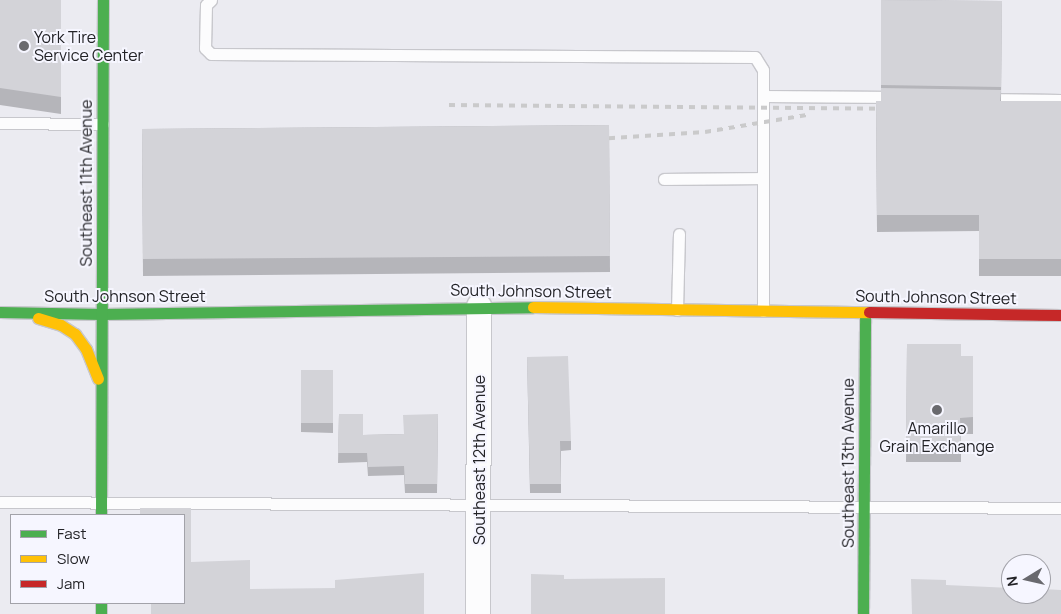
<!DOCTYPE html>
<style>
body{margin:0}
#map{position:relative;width:1061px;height:614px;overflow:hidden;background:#ebebf1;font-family:Manrope,sans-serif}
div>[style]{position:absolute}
.roads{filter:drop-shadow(1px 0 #c7c7cc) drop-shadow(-1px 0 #c7c7cc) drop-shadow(0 1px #c7c7cc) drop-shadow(0 -1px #c7c7cc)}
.lane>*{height:11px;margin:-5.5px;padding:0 5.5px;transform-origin:5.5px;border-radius:5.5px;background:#fcfcfd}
.street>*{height:24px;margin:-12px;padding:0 12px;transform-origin:12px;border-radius:12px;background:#fcfcfd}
.fast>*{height:11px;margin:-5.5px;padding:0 5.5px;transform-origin:5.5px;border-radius:5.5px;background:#4caf50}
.slow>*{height:11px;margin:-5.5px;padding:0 5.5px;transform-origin:5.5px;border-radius:5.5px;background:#ffc107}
.jam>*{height:11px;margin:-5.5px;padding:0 5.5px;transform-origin:5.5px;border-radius:5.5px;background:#c62828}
.rail>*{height:4px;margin-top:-2px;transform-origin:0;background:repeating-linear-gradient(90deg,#cacacb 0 6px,transparent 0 12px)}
.wall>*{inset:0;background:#b5b5ba}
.building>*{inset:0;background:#d3d3d8}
.dots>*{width:14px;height:14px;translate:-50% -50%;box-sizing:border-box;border:2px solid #f6f6ff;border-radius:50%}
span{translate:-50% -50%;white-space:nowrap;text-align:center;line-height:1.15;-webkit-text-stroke:4px #f6f6ff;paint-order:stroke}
.poi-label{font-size:16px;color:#232327}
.left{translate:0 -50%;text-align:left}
.street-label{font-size:16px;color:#232327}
.legend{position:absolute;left:10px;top:514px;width:175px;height:90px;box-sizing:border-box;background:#f6f6ff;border:1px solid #a2a2a9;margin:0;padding:6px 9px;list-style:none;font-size:15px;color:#232327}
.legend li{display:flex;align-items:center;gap:10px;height:25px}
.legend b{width:25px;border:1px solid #a2a2a9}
.north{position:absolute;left:1001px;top:554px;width:50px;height:50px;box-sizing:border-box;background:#f6f6ff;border:1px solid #a2a2a9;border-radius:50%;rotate:261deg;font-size:14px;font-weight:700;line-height:20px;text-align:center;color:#232327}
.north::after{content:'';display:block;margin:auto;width:18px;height:22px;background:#69696e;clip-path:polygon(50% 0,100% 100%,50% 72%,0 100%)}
</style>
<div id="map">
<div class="roads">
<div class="lane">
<div style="left:211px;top:0;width:7px;rotate:135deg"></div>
<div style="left:206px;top:5px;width:43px;rotate:91.3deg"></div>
<div style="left:205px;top:48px;width:8px;rotate:45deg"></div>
<div style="left:211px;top:54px;width:544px;rotate:0.32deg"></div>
<div style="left:755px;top:57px;width:15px;rotate:58deg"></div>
<div style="left:763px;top:70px;width:241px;rotate:90deg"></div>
<div style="left:763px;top:96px;width:134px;rotate:0.4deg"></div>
<div style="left:985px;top:99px;width:76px;rotate:0.8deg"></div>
<div style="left:0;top:123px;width:103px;rotate:0.6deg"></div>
<div style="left:664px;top:179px;width:99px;rotate:-0.6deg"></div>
<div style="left:677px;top:310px;width:76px;rotate:-88.5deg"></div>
<div style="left:0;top:502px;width:1061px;rotate:0.32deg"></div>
</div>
<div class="street">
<div style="left:478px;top:614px;width:308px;rotate:-89.8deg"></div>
</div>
<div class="fast">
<div style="left:0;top:312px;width:102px;rotate:1.1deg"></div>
<div style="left:102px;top:314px;width:431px;rotate:-0.9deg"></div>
<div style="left:101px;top:515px;width:515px;rotate:-89.78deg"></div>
<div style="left:101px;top:603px;width:11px;rotate:90deg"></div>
<div style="left:863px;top:614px;width:301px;rotate:-89.6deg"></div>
</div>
<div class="slow">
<div style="left:533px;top:307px;width:336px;rotate:0.9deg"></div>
<div style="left:38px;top:318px;width:24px;rotate:17deg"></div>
<div style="left:61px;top:325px;width:17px;rotate:33deg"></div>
<div style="left:75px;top:334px;width:19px;rotate:54deg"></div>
<div style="left:86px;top:349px;width:32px;rotate:68deg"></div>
</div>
<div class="jam">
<div style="left:869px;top:312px;width:192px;rotate:0.9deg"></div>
</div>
</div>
<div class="rail">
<div style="left:449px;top:105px;width:440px;rotate:0.5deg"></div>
<div style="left:597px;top:139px;width:108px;rotate:-3.7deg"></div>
<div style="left:705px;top:132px;width:103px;rotate:-9.5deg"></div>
</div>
<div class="wall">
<div style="clip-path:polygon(0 0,61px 0,61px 114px,0 105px)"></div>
<div style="clip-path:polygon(881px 0,1002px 1px,1001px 101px,1061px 101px,1061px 276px,979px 276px,979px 231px,877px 232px,876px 101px,881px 101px)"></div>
<div style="clip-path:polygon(609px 125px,610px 272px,143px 276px,142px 129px)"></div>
<div style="clip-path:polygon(907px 344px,961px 356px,973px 356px,973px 434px,961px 434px,961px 462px,906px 462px)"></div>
<div style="clip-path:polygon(527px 357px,571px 441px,571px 450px,561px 451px,561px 493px,530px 493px)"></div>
<div style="clip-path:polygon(301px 370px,333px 370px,333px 433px,301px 432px)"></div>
<div style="clip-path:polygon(339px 414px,363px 435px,404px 434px,438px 414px,437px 493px,405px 493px,404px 475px,368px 476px,367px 462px,338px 463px)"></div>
</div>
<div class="building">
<div style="clip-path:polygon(0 0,61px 0,61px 97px,0 88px)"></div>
<div style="clip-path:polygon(881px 0,1002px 1px,1001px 87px,881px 85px)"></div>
<div style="clip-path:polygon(881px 88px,1001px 90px,1000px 101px,1061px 101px,1061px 259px,979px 259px,979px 215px,877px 215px,876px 101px,881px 101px)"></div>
<div style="clip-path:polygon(609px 125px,610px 256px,143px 259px,142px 129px)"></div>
<div style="clip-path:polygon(907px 344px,961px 344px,961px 356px,973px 356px,973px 417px,960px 418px,961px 445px,906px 446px)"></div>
<div style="clip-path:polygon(568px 356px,571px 441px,560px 441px,561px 484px,530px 484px,527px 357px)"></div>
<div style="clip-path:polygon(301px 370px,333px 370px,333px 423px,301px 423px)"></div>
<div style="clip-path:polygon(339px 414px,363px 414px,363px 435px,404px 434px,403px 415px,438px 414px,437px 484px,405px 484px,404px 466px,368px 467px,367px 453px,338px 453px)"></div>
<div style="clip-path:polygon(140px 508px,191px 508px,191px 562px,250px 560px,250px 589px,335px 588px,335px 580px,424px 573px,424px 614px,151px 614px,151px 603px,184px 603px,184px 515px,140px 515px)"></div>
<div style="clip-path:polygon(531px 574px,564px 575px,564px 579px,665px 578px,665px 614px,531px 614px)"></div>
<div style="clip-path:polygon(911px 579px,946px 580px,946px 585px,1011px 588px,1011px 594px,1041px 594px,1041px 589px,1061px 590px,1061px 614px,912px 614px)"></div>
</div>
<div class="dots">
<div style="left:24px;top:46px;background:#69696e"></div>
<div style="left:937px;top:410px;background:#69696e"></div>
</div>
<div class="poi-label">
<span class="left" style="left:34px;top:46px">York Tire<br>Service Center</span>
<span style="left:937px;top:437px">Amarillo<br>Grain Exchange</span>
</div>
<div class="street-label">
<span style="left:86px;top:183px;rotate:-90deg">Southeast 11th Avenue</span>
<span style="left:531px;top:291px;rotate:1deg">South Johnson Street</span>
<span style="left:125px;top:296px">South Johnson Street</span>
<span style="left:936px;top:297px;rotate:1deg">South Johnson Street</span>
<span style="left:479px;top:460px;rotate:-90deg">Southeast 12th Avenue</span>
<span style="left:848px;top:463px;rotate:-90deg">Southeast 13th Avenue</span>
</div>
<ul class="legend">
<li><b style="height:6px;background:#4caf50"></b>Fast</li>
<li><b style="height:6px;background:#ffc107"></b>Slow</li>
<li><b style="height:6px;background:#c62828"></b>Jam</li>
</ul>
<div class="north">N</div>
</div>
